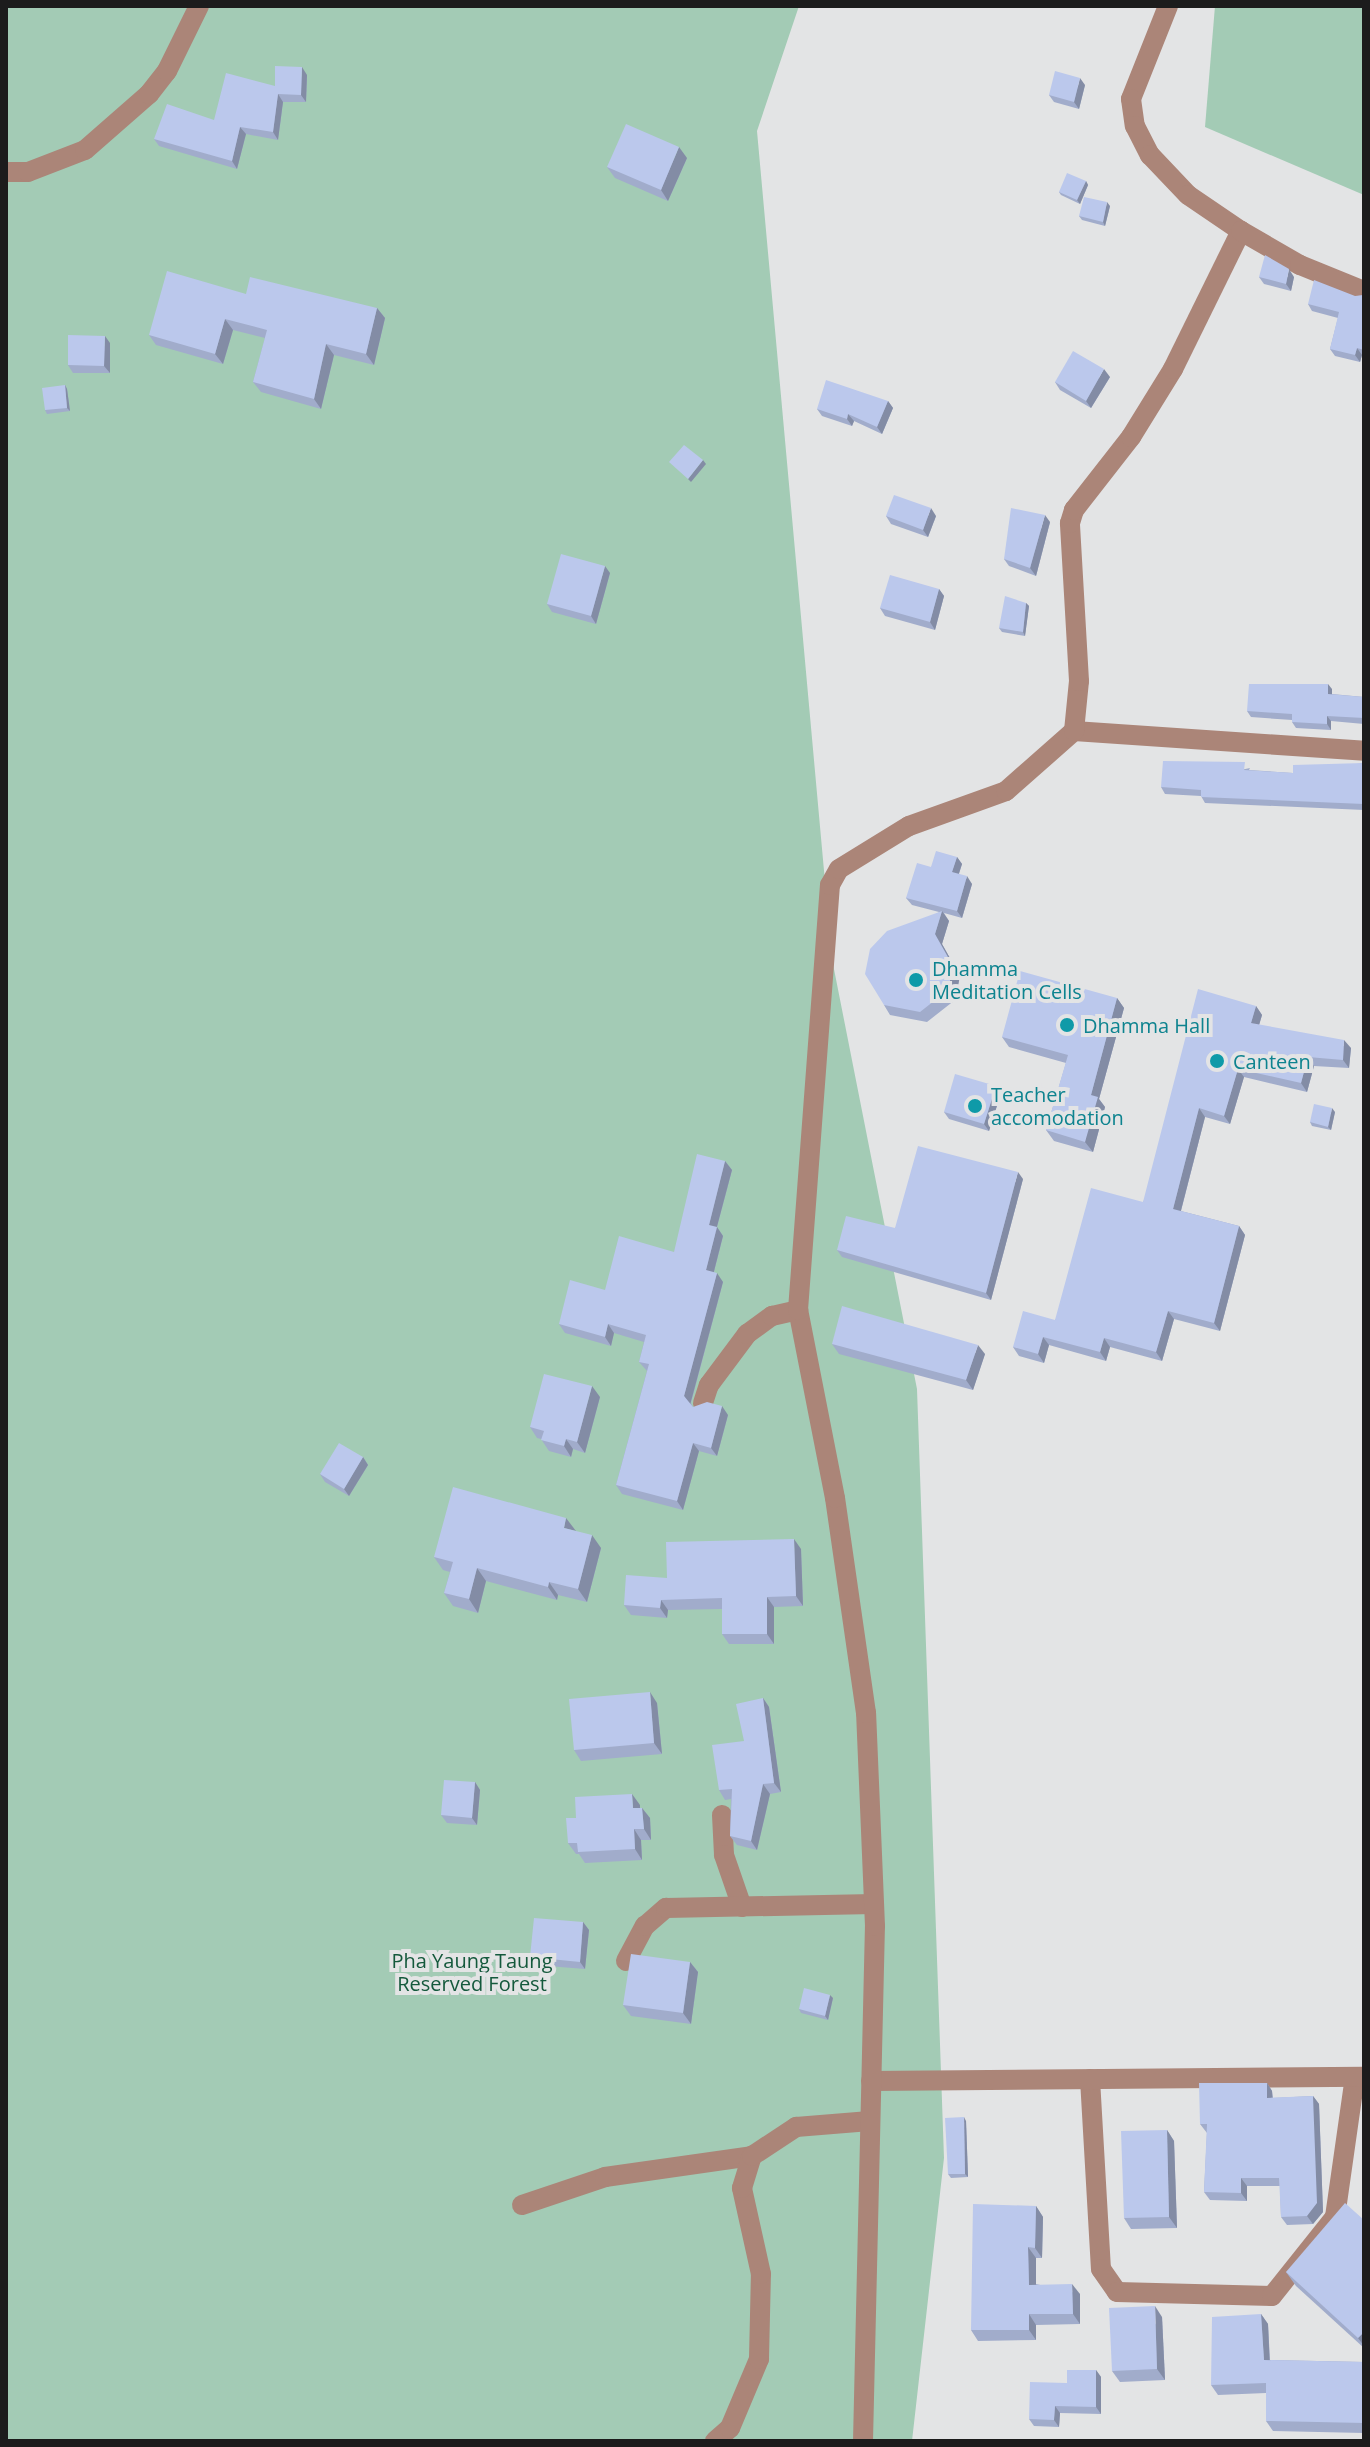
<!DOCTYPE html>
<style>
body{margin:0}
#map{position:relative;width:1370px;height:2447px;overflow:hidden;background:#e3e4e5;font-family:"Open Sans",sans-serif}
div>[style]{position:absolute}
.green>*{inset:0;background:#a3cbb5}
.minor>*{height:20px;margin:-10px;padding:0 10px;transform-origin:10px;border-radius:10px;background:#ab8578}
.wall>*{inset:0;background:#a1accb}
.shaded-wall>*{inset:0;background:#838ca5}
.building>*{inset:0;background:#bbc8ec}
.dots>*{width:22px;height:22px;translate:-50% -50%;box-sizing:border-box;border:4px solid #e3e4e5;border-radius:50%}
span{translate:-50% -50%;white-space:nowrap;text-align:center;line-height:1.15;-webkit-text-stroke:8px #e3e4e5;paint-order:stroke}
.culture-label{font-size:20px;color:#0d838f}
.left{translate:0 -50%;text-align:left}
.park-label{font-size:20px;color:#14593c}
.frame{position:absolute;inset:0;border:8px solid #1c1c1c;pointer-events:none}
</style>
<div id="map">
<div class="green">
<div style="clip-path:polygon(6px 6px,799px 6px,757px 131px,832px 959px,917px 1389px,944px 2158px,912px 2441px,6px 2441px)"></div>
<div style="clip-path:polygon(1215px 6px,1364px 6px,1364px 195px,1205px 127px)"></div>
</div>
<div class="minor">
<div style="left:1168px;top:6px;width:100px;rotate:111.7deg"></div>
<div style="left:1131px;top:99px;width:27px;rotate:82deg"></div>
<div style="left:1135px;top:126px;width:33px;rotate:63deg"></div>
<div style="left:1150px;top:155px;width:55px;rotate:46.5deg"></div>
<div style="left:1188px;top:195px;width:64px;rotate:34.2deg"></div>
<div style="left:6px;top:172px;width:22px"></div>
<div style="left:28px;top:172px;width:61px;rotate:-21.1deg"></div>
<div style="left:85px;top:150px;width:85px;rotate:-41.2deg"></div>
<div style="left:149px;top:94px;width:29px;rotate:-52deg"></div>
<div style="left:167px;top:71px;width:72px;rotate:-63.8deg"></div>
<div style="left:1074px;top:731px;width:291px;rotate:3.9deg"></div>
<div style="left:703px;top:1403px;width:19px;rotate:-72deg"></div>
<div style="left:709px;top:1385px;width:64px;rotate:-53.3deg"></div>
<div style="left:747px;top:1334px;width:31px;rotate:-36deg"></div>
<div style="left:772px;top:1316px;width:27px;rotate:-13deg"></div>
<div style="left:722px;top:1815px;width:40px;rotate:87.1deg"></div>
<div style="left:724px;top:1855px;width:55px;rotate:70.9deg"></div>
<div style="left:626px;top:1961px;width:40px;rotate:-62deg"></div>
<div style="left:645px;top:1926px;width:28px;rotate:-41deg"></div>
<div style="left:666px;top:1908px;width:208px;rotate:-1.1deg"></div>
<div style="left:1090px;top:2079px;width:190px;rotate:86.7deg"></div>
<div style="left:1101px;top:2269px;width:28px;rotate:55deg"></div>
<div style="left:1117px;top:2292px;width:155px;rotate:1.5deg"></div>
<div style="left:1272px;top:2296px;width:101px;rotate:-51.4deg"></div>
<div style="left:1335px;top:2217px;width:141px;rotate:-81.9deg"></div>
<div style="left:871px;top:2081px;width:493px;rotate:-0.5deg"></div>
<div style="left:522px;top:2205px;width:88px;rotate:-18.6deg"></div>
<div style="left:605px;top:2177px;width:148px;rotate:-8.1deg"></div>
<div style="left:715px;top:2441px;width:20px;rotate:-41deg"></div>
<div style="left:730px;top:2428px;width:75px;rotate:-67.2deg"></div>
<div style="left:759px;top:2359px;width:85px;rotate:-88.7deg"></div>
<div style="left:761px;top:2274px;width:88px;rotate:-102.5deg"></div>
<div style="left:742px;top:2188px;width:34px;rotate:-73deg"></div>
<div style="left:752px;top:2156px;width:53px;rotate:-33.4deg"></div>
<div style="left:796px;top:2127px;width:74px;rotate:-4.6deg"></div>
<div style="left:863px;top:2441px;width:515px;rotate:-88.67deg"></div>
<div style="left:875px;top:1926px;width:213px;rotate:-92.4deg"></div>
<div style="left:866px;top:1713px;width:217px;rotate:-98.2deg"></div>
<div style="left:835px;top:1498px;width:192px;rotate:-101.1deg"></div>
<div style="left:798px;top:1310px;width:426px;rotate:-85.7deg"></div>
<div style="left:830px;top:885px;width:18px;rotate:-61deg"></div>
<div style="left:839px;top:869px;width:82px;rotate:-31.6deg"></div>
<div style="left:909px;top:826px;width:103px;rotate:-19.8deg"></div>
<div style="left:1006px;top:791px;width:91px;rotate:-41.4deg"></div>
<div style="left:1074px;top:731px;width:50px;rotate:-84.3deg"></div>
<div style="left:1079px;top:681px;width:158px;rotate:-93.3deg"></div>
<div style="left:1070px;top:523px;width:14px;rotate:-73deg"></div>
<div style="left:1074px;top:510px;width:93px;rotate:-52deg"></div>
<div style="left:1131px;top:437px;width:80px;rotate:-58.3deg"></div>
<div style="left:1173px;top:369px;width:154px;rotate:-63.8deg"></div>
<div style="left:1241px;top:231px;width:68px;rotate:30deg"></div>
<div style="left:1300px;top:265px;width:69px;rotate:22.1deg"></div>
</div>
<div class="wall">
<div style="clip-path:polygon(307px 75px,306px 102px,283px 102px,278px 140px,246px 134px,237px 169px,159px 146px,154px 139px,214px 120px,275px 86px)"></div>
<div style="clip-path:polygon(1085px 85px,1079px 109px,1054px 102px,1049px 95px)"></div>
<div style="clip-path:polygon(687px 158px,668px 201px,615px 178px,607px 167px)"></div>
<div style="clip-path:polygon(1086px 181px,1088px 185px,1080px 204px,1061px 195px,1059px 192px)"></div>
<div style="clip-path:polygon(1110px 206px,1105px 226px,1082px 220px,1079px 216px)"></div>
<div style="clip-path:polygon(1259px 277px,1294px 277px,1291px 291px,1264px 284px)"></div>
<div style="clip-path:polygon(246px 294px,377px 308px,385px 318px,374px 365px,334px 355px,321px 409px,261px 392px,253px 382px,265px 338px,233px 330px,223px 364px,156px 345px,149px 335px)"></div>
<div style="clip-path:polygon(1364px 295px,1364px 356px,1362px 355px,1360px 362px,1335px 356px,1330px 349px,1338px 318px,1312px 311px,1308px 304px)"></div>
<div style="clip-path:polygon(110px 343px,110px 373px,73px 373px,68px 365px)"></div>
<div style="clip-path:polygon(1110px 377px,1091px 408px,1060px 390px,1055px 382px)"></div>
<div style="clip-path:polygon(65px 385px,67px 389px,70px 411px,47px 414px,45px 410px)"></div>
<div style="clip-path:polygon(888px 401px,893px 408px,882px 434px,854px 421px,852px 426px,822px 416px,817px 409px)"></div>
<div style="clip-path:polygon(886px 516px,936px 516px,928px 537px,891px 524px)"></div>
<div style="clip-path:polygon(1050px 522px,1036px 576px,1009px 566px,1004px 559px)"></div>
<div style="clip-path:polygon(610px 573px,596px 624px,552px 612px,547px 604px)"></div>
<div style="clip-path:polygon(939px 589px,944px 596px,935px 630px,885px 616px,880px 608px)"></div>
<div style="clip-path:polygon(1026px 603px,1029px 606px,1025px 636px,1002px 632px,999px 628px)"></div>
<div style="clip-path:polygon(1332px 689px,1332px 694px,1364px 697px,1364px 724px,1331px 721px,1331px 730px,1296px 728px,1292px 722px,1292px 720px,1251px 717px,1247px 711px)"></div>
<div style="clip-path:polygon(1364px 763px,1364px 810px,1205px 803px,1201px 796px,1165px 794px,1161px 787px,1250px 768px,1249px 770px,1293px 773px)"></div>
<div style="clip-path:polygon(957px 857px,962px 864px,959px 874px,972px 884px,962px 918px,944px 913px,949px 921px,942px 944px,960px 976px,955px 1000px,927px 1022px,890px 1015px,884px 1005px,939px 912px,912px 905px,906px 898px,931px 867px)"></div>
<div style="clip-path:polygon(1117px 998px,1124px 1008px,1099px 1099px,1105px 1107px,1093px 1152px,1054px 1141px,1046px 1130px,1066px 1063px,1009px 1047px,1002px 1037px)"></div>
<div style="clip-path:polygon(1256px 1006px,1262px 1015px,1259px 1025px,1351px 1048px,1349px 1068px,1314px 1066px,1307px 1092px,1244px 1077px,1230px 1124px,1205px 1117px,1181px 1211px,1239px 1226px,1245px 1235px,1220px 1331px,1174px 1319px,1162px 1361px,1110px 1347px,1106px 1361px,1049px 1345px,1044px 1363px,1019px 1356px,1013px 1347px,1055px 1320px,1143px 1202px)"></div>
<div style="clip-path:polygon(996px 1086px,1001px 1093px,989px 1131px,949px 1119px,944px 1112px)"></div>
<div style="clip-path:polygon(1335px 1112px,1331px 1130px,1312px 1126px,1310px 1122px)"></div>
<div style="clip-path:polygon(725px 1161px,732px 1170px,717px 1227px,723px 1236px,714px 1272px,723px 1282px,691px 1403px,693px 1407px,728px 1415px,717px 1456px,699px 1451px,683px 1510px,622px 1494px,616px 1485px,647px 1371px,639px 1362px,644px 1342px,614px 1333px,611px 1346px,565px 1333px,559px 1324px,674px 1252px)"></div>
<div style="clip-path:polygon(1023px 1179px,991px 1300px,842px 1257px,837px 1250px)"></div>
<div style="clip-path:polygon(832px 1344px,985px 1354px,973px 1390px,839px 1354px)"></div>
<div style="clip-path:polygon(600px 1397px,585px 1453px,573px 1449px,571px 1457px,549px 1451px,541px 1439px,537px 1438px,530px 1427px)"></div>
<div style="clip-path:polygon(363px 1457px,368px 1465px,349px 1496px,325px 1482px,320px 1474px)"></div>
<div style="clip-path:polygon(576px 1531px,601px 1548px,587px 1602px,558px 1595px,557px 1600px,486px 1581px,478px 1613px,453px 1606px,444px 1593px,450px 1572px,443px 1570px,434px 1557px)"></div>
<div style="clip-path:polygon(801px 1549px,803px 1606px,774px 1607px,774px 1644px,729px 1644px,722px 1634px,722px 1609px,668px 1610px,667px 1618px,631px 1615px,624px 1605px,667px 1578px)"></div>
<div style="clip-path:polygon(763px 1698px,769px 1707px,781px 1792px,770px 1794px,757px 1850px,737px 1845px,730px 1836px,731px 1799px,725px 1800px,719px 1790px,744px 1741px)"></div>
<div style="clip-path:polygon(657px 1703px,662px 1754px,581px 1761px,574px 1750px)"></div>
<div style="clip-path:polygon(475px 1782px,480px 1790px,477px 1825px,447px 1823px,441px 1815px)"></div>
<div style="clip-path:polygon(640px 1805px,640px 1808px,642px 1808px,650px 1818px,651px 1840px,641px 1840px,642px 1860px,585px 1863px,579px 1854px,576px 1854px,568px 1843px,576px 1818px)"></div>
<div style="clip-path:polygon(583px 1922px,589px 1930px,585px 1969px,535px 1965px,530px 1957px)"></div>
<div style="clip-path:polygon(690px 1962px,698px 1972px,691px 2024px,631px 2016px,623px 2005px)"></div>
<div style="clip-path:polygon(833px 1998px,828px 2020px,801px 2013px,799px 2009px)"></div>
<div style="clip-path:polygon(1267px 2083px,1272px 2091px,1273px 2098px,1313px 2096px,1319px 2104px,1323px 2212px,1313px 2224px,1287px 2225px,1281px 2217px,1280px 2186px,1247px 2186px,1247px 2201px,1210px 2200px,1204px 2192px,1207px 2133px,1200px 2124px)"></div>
<div style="clip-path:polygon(966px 2121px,968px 2177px,951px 2178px,948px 2174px)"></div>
<div style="clip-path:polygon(1167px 2130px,1174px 2141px,1177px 2228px,1131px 2229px,1124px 2218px)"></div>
<div style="clip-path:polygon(1036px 2206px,1043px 2217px,1042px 2258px,1036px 2258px,1036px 2284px,1080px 2294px,1080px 2324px,1036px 2325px,1036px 2340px,978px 2341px,971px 2330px)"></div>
<div style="clip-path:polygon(1364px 2220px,1364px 2348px,1296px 2286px,1286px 2272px)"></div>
<div style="clip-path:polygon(1261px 2314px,1268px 2324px,1270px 2360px,1364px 2362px,1364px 2433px,1273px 2431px,1266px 2421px,1266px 2393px,1218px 2395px,1211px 2385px)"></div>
<div style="clip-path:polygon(1162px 2317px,1165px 2380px,1120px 2382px,1112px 2371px)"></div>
<div style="clip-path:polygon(1096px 2370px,1101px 2377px,1101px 2414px,1060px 2413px,1059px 2427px,1034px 2426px,1029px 2419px,1067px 2383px)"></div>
</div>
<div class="shaded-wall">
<div style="clip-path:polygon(302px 67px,307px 75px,306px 102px,301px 95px)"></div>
<div style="clip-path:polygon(1080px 78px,1085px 85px,1079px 109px,1074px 102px)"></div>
<div style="clip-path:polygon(278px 94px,283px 102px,278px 140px,273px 132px)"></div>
<div style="clip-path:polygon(240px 127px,246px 134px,237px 169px,232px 161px)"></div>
<div style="clip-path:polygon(679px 147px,687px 158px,668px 201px,661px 190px)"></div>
<div style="clip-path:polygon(1086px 181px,1088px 185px,1080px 204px,1077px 200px)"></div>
<div style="clip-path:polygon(1107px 202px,1110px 206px,1105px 226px,1103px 222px)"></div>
<div style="clip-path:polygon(1289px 269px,1294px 277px,1291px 291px,1286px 284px)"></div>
<div style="clip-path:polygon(377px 308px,385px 318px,374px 365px,366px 354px)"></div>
<div style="clip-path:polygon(225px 319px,233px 330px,223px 364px,215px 354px)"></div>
<div style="clip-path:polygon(105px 336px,110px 343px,110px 373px,104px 366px)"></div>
<div style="clip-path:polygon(326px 344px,334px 355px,321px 409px,314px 399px)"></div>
<div style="clip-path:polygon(1357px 348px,1362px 355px,1360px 362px,1355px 355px)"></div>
<div style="clip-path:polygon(1104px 369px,1110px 377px,1091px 408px,1086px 401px)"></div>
<div style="clip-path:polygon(65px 385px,67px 389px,70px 411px,67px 408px)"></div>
<div style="clip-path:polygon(888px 401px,893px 408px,882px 434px,877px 427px)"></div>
<div style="clip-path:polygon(848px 414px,854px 421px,852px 426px,847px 419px)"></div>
<div style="clip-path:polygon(703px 460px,706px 464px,691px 482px,688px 479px)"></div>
<div style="clip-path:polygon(931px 508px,936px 516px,928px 537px,923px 530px)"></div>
<div style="clip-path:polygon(1045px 515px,1050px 522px,1036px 576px,1030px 568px)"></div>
<div style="clip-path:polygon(605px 566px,610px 573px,596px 624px,591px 616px)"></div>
<div style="clip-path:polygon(939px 589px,944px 596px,935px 630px,930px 622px)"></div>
<div style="clip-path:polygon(1026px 603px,1029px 606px,1025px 636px,1023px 632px)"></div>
<div style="clip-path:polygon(1328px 684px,1332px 689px,1332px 700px,1328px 694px)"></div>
<div style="clip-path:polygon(1327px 716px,1331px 721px,1331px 730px,1327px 724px)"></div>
<div style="clip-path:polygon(957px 857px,962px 864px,957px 879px,952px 872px)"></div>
<div style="clip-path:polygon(967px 876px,972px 884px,962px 918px,957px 911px)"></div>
<div style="clip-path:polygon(942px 911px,949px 921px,942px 944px,960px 976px,955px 1000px,948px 990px,935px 934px)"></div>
<div style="clip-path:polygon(1117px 998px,1124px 1008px,1099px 1099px,1105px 1107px,1093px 1152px,1085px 1142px,1091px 1095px)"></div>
<div style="clip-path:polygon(1256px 1006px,1262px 1015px,1257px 1032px,1251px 1023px)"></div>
<div style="clip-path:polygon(1344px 1040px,1351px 1048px,1349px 1068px,1343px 1060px)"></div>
<div style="clip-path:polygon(1308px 1057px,1314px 1066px,1307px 1092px,1301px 1083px)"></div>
<div style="clip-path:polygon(1238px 1069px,1244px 1077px,1230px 1124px,1224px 1116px)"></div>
<div style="clip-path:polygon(996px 1086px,1001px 1093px,989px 1131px,984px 1124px)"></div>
<div style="clip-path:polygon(1199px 1108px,1205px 1117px,1179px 1218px,1173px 1209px)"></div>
<div style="clip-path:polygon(1332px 1108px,1335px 1112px,1331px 1130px,1328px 1127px)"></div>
<div style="clip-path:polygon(725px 1161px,732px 1170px,715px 1234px,709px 1225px)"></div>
<div style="clip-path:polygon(1018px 1172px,1023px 1179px,991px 1300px,986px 1293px)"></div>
<div style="clip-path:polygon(1239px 1226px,1245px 1235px,1220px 1331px,1214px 1323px)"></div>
<div style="clip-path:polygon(717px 1227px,723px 1236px,712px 1279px,706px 1270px)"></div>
<div style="clip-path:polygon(717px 1273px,723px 1282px,690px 1405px,684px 1396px)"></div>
<div style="clip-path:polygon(1168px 1311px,1174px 1319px,1162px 1361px,1156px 1352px)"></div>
<div style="clip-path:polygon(608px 1324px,614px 1333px,611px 1346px,605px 1337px)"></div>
<div style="clip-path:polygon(1043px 1337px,1049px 1345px,1044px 1363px,1038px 1354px)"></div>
<div style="clip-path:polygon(1104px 1338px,1110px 1347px,1106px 1361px,1100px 1352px)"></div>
<div style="clip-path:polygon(978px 1345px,985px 1354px,973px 1390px,966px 1380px)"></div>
<div style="clip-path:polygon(592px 1386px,600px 1397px,585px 1453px,577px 1442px)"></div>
<div style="clip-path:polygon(722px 1406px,728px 1415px,717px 1456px,711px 1448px)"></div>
<div style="clip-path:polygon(566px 1439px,573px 1449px,571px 1457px,564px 1446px)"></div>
<div style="clip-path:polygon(693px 1443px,699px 1451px,683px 1510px,677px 1501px)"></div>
<div style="clip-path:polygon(363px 1457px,368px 1465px,349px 1496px,344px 1489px)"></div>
<div style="clip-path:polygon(566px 1518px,576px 1531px,564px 1528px)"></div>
<div style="clip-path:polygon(592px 1535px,601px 1548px,587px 1602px,578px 1589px)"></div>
<div style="clip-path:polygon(794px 1539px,801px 1549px,803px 1606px,796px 1596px)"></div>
<div style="clip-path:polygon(477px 1568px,486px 1581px,478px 1613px,469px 1599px)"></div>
<div style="clip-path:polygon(549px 1582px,558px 1595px,557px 1600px,548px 1587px)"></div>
<div style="clip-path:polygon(767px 1597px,774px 1607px,774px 1644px,767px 1634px)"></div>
<div style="clip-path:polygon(661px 1600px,668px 1610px,667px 1618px,660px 1608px)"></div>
<div style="clip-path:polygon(650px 1692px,657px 1703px,662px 1754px,654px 1743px)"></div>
<div style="clip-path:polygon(763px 1698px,769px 1707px,781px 1792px,774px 1783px)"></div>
<div style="clip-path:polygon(475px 1782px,480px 1790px,477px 1825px,472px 1818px)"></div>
<div style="clip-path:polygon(763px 1784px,770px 1794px,757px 1850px,751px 1841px)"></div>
<div style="clip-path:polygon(632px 1794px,640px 1805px,640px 1819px,633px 1808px)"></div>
<div style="clip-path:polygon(642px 1808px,650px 1818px,651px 1840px,644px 1829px)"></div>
<div style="clip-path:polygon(634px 1829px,641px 1840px,642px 1860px,635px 1849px)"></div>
<div style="clip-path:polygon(583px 1922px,589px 1930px,585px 1969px,580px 1962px)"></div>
<div style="clip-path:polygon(690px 1962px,698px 1972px,691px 2024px,683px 2013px)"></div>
<div style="clip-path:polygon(830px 1995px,833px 1998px,828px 2020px,825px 2016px)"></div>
<div style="clip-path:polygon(1267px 2083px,1272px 2091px,1273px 2106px,1267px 2098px)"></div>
<div style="clip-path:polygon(1313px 2096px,1319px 2104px,1323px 2212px,1313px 2224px,1307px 2216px)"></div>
<div style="clip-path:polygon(964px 2117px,966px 2121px,968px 2177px,965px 2174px)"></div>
<div style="clip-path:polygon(1167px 2130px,1174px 2141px,1177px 2228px,1169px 2217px)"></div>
<div style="clip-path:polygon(1241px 2178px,1247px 2186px,1247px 2201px,1241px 2193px)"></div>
<div style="clip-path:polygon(1036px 2206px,1043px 2217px,1042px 2258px,1035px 2248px)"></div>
<div style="clip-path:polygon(1028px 2247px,1036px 2258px,1036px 2295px,1029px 2285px)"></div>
<div style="clip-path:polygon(1072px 2284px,1080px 2294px,1080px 2324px,1073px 2314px)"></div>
<div style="clip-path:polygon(1155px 2306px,1162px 2317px,1165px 2380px,1157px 2369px)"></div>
<div style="clip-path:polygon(1029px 2314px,1036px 2325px,1036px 2340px,1029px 2330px)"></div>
<div style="clip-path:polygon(1261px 2314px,1268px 2324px,1270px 2370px,1264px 2360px)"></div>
<div style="clip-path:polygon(1364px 2332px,1364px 2346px,1358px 2338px)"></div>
<div style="clip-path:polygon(1096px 2370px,1101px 2377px,1101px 2414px,1096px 2407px)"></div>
<div style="clip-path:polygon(1055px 2406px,1060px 2413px,1059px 2427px,1054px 2420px)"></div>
</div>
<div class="building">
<div style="clip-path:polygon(275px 66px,302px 67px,301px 95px,278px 94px,273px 132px,240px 127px,232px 161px,154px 139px,167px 104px,214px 120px,226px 73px,275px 86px)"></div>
<div style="clip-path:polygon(1055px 71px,1080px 78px,1074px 102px,1049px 95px)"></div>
<div style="clip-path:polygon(626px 124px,679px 147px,661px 190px,607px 167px)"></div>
<div style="clip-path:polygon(1067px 173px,1086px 181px,1077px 200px,1059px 192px)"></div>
<div style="clip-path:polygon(1084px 197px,1107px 202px,1103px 222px,1079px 216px)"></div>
<div style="clip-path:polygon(1265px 255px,1289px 269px,1286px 284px,1259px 277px)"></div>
<div style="clip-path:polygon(167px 271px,246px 294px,250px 277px,377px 308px,366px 354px,326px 344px,314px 399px,253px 382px,267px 330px,225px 319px,215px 354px,149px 335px)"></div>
<div style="clip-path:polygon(1314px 280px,1355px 296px,1364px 295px,1364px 350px,1357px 348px,1355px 355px,1330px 349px,1339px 312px,1308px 304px)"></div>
<div style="clip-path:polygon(68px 335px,105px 336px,104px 366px,68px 365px)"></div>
<div style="clip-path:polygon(1073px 351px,1104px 369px,1086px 401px,1055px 382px)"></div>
<div style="clip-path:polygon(826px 380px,888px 401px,877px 427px,848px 414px,847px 419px,817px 409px)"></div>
<div style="clip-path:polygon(65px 385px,67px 408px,45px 410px,42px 388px)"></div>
<div style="clip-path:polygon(684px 445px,703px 460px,688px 479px,669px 462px)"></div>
<div style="clip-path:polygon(894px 495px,931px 508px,923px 530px,886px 516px)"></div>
<div style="clip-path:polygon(1011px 508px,1045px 515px,1030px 568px,1004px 559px)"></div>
<div style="clip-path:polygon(561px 554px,605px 566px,591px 616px,547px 604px)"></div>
<div style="clip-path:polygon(890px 575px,939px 589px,930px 622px,880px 608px)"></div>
<div style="clip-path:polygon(1005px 596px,1026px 603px,1023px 632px,999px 628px)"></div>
<div style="clip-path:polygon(1249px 684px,1328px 684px,1328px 694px,1364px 697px,1364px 718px,1327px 716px,1327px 724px,1292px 722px,1292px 714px,1247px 711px)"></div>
<div style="clip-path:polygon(1163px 761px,1245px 762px,1244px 770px,1293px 773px,1293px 765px,1364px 763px,1364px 804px,1201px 797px,1201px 790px,1161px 787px)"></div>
<div style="clip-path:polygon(936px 851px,957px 857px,952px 872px,967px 876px,957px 911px,906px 898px,917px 863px,931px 867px)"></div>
<div style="clip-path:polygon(942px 911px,935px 934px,953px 966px,948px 990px,920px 1012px,884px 1005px,865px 974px,870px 949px,887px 931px)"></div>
<div style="clip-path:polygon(1020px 971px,1117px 998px,1091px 1095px,1098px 1097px,1085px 1142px,1046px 1130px,1068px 1055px,1002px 1037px)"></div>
<div style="clip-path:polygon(1198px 989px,1256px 1006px,1251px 1023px,1344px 1040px,1343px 1060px,1308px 1057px,1301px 1083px,1238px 1069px,1224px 1116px,1199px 1108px,1173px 1209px,1239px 1226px,1214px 1323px,1168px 1311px,1156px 1352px,1104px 1338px,1100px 1352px,1043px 1337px,1038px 1354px,1013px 1347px,1023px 1311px,1055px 1320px,1091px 1188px,1143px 1202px)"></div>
<div style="clip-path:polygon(955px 1074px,996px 1086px,984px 1124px,944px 1112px)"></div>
<div style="clip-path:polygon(1314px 1104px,1332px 1108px,1328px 1127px,1310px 1122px)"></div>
<div style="clip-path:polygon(918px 1146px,1018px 1172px,986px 1293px,837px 1250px,846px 1216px,895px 1228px)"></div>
<div style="clip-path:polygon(697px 1154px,725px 1161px,709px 1225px,717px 1227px,706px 1270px,717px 1273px,684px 1396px,693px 1407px,707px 1402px,722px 1406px,711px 1448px,693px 1443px,677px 1501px,616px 1485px,649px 1364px,639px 1362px,646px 1335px,608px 1324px,605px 1337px,559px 1324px,570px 1280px,605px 1290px,619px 1236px,674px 1252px)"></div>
<div style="clip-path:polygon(842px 1306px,978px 1345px,966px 1380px,832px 1344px)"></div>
<div style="clip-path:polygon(544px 1374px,592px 1386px,577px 1442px,566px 1439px,564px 1446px,541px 1440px,544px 1431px,530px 1427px)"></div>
<div style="clip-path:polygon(339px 1443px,363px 1457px,344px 1489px,320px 1474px)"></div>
<div style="clip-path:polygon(453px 1487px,566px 1518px,564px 1528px,592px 1535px,578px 1589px,549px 1582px,548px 1587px,477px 1568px,469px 1599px,444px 1593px,453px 1562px,434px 1557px)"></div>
<div style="clip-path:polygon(794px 1539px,796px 1596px,767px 1597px,767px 1634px,722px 1634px,722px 1598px,661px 1600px,660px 1608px,624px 1605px,626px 1575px,667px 1578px,666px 1542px)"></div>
<div style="clip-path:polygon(650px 1692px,654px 1743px,574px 1750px,569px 1699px)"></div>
<div style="clip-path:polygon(763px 1698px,774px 1783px,763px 1784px,751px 1841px,730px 1836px,732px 1789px,719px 1790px,712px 1745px,744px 1741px,736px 1704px)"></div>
<div style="clip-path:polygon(444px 1780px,475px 1782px,472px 1818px,441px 1815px)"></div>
<div style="clip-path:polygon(632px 1794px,633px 1808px,642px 1808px,644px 1829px,634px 1829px,635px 1849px,578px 1852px,577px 1843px,568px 1843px,566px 1818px,576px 1818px,575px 1797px)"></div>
<div style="clip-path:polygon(534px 1918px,583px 1922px,580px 1962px,530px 1957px)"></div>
<div style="clip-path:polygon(631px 1954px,690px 1962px,683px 2013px,623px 2005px)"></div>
<div style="clip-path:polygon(804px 1988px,830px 1995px,825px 2016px,799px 2009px)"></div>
<div style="clip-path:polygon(1199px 2083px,1267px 2083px,1267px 2098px,1313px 2096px,1317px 2203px,1307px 2216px,1281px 2217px,1279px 2178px,1241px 2178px,1241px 2193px,1204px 2192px,1207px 2124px,1200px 2124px)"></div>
<div style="clip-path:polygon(964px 2117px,965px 2174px,948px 2174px,945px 2118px)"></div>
<div style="clip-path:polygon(1167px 2130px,1169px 2217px,1124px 2218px,1121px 2131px)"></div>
<div style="clip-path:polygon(1345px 2203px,1364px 2220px,1364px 2332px,1358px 2338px,1286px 2272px)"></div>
<div style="clip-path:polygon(973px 2204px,1036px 2206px,1035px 2248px,1028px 2247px,1029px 2285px,1072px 2284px,1073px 2314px,1029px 2314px,1029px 2330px,971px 2330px)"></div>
<div style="clip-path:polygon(1155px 2306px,1157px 2369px,1112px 2371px,1109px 2308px)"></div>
<div style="clip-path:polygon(1261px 2314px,1264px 2360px,1364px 2362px,1364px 2423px,1266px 2421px,1266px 2383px,1211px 2385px,1212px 2317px)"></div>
<div style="clip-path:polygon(1067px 2370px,1096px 2370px,1096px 2407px,1055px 2406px,1054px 2420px,1029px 2419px,1030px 2382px,1067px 2383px)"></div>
</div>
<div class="dots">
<div style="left:916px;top:980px;background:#0f9aa8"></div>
<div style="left:1067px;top:1025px;background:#0f9aa8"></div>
<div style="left:1217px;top:1061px;background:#0f9aa8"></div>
<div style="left:975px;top:1106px;background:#0f9aa8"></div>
</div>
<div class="culture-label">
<span class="left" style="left:932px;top:980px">Dhamma<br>Meditation Cells</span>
<span class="left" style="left:1083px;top:1025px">Dhamma Hall</span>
<span class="left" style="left:1233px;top:1061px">Canteen</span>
<span class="left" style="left:991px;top:1106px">Teacher<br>accomodation</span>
</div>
<div class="park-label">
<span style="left:472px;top:1972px">Pha Yaung Taung<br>Reserved Forest</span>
</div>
<div class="frame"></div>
</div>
